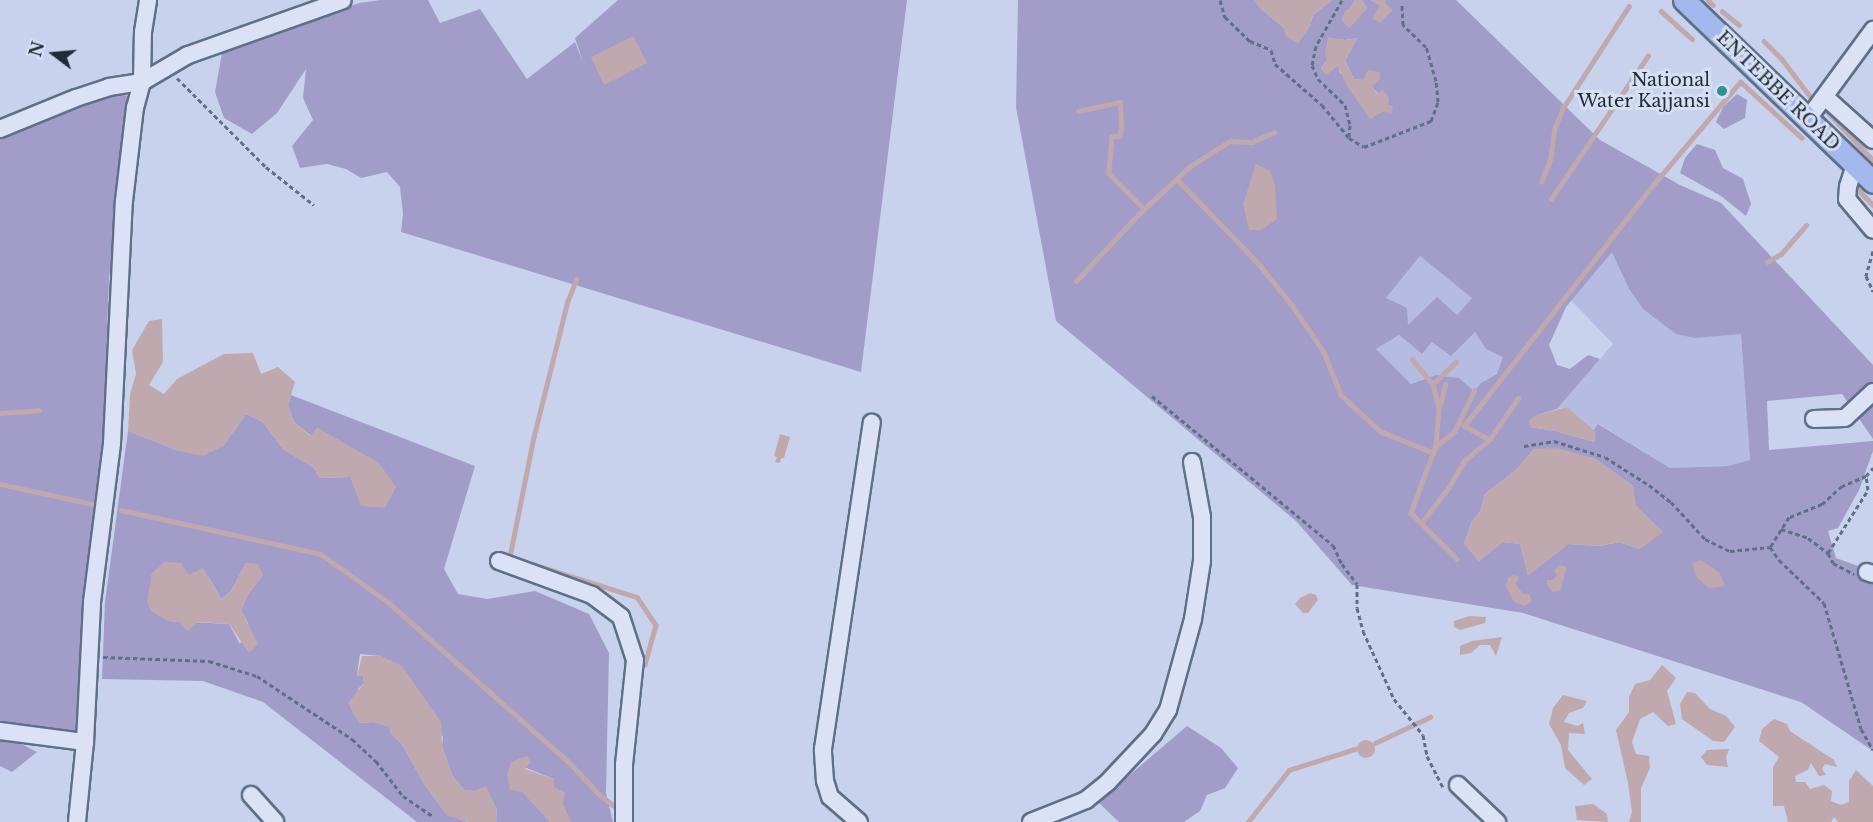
<!DOCTYPE html>
<style>
body{margin:0}
#map{position:relative;width:1873px;height:822px;overflow:hidden;background:#c8d2ec;font-family:"Libre Baskerville",serif}
div>[style]{position:absolute}
.farmland>*{inset:0;background:#b6bce1}
.green>*{inset:0;background:#a29cc9}
.water>*{inset:0;background:#c0a8af}
.round{border-radius:50%}
.stream>*{height:4.5px;margin:-2.25px;padding:0 2.25px;transform-origin:2.25px;border-radius:2.25px;background:#c0a8af}
.path>*{height:3px;margin-top:-1.5px;transform-origin:0;background:repeating-linear-gradient(90deg,#5e7086 0 4.5px,transparent 0 7.5px)}
.roads{filter:drop-shadow(2px 0 #5e7086) drop-shadow(-2px 0 #5e7086) drop-shadow(0 2px #5e7086) drop-shadow(0 -2px #5e7086)}
.minor>*{height:16px;margin:-8px;padding:0 8px;transform-origin:8px;border-radius:8px;background:#dbe2f7}
.major>*{height:21px;margin:-10.5px;padding:0 10.5px;transform-origin:10.5px;border-radius:10.5px;background:#a3b8ec}
.dots>*{width:16px;height:16px;translate:-50% -50%;box-sizing:border-box;border:3px solid #d7dff4;border-radius:50%}
span{translate:-50% -50%;white-space:nowrap;text-align:center;line-height:1.15;-webkit-text-stroke:6px #d7dff4;paint-order:stroke}
.poi-label{font-size:18px;color:#212c38}
.right{translate:-100% -50%;text-align:right}
.street-label{font-size:18px;color:#212c38}
.north{position:absolute;left:24px;top:24px;width:60px;height:60px;-webkit-text-stroke:4px #d7dff4;paint-order:stroke;rotate:286deg;font-size:16px;font-weight:700;line-height:24px;text-align:center;color:#212c38}
.north::after{content:'';display:block;margin:auto;width:21px;height:27px;background:#212c38;clip-path:polygon(50% 0,100% 100%,50% 72%,0 100%)}
</style>
<div id="map">
<div class="farmland">
<div style="clip-path:polygon(1612px 251px,1629px 289px,1643px 309px,1695px 338px,1741px 333px,1750px 460px,1728px 466px,1670px 468px,1599px 424px,1594px 430px,1567px 407px,1557px 409px,1613px 344px,1571px 300px)"></div>
<div style="clip-path:polygon(1420px 256px,1473px 298px,1457px 315px,1407px 325px,1386px 298px)"></div>
<div style="clip-path:polygon(1475px 332px,1486px 349px,1504px 357px,1497px 374px,1481px 383px,1474px 391px,1459px 378px,1436px 375px,1411px 384px,1376px 349px,1399px 335px,1422px 354px,1432px 342px)"></div>
</div>
<div class="green">
<div style="clip-path:polygon(381px 0,428px 0,440px 23px,480px 9px,527px 79px,575px 42px,583px 62px,575px 38px,618px 0,907px 0,861px 372px,401px 232px,403px 214px,400px 187px,387px 172px,361px 178px,346px 169px,327px 164px,300px 168px,292px 146px,313px 120px,303px 98px,306px 69px,277px 113px,252px 134px,224px 118px,215px 92px,222px 53px,359px 3px)"></div>
<div style="clip-path:polygon(evenodd,1018px 0,1255px 0,1259px 7px,1284px 28px,1310px 26px,1313px 15px,1332px 0,1355px 0,1350px 9px,1358px 17px,1367px 8px,1361px 0,1371px 0,1381px 6px,1386px 0,1456px 0,1600px 140px,1680px 185px,1721px 203px,1873px 365px,1873px 439px,1842px 394px,1767px 401px,1769px 450px,1873px 441px,1873px 451px,1859px 490px,1838px 528px,1828px 531px,1836px 558px,1866px 569px,1873px 577px,1873px 751px,1801px 702px,1523px 613px,1352px 585px,1296px 521px,1056px 321px,1016px 107px,1018px 0,1328px 38px,1345px 40px,1357px 38px,1345px 61px,1354px 79px,1363px 80px,1372px 87px,1388px 105px,1340px 73px,1338px 65px,1326px 74px,1321px 68px,1327px 60px,1328px 38px,1018px 0,1612px 252px,1629px 289px,1643px 309px,1676px 334px,1695px 338px,1741px 334px,1750px 460px,1728px 466px,1670px 468px,1598px 424px,1594px 430px,1595px 442px,1555px 431px,1530px 427px,1537px 415px,1557px 409px,1600px 359px,1588px 355px,1570px 369px,1557px 365px,1549px 345px,1566px 307px,1612px 252px,1018px 0,1420px 256px,1472px 298px,1457px 315px,1437px 297px,1408px 325px,1407px 308px,1386px 298px,1420px 256px,1018px 0,1475px 332px,1486px 349px,1503px 357px,1497px 374px,1481px 383px,1474px 391px,1459px 378px,1436px 375px,1411px 384px,1376px 349px,1399px 335px,1422px 354px,1432px 342px,1451px 356px,1475px 332px,1018px 0,1534px 449px,1594px 458px,1633px 486px,1640px 549px,1619px 542px,1600px 546px,1568px 544px,1528px 575px,1520px 544px,1503px 542px,1464px 544px,1472px 521px,1480px 512px,1485px 494px,1516px 470px,1534px 449px)"></div>
<div style="clip-path:polygon(122px 92px,131px 100px,109px 278px,103px 444px,79px 729px,70px 736px,0 726px,0 132px,108px 93px)"></div>
<div style="clip-path:polygon(1737px 94px,1747px 100px,1745px 118px,1724px 129px,1716px 122px,1723px 107px)"></div>
<div style="clip-path:polygon(1697px 144px,1715px 150px,1723px 168px,1743px 179px,1751px 204px,1746px 216px,1721px 196px,1680px 173px,1685px 158px)"></div>
<div style="clip-path:polygon(evenodd,291px 395px,475px 466px,444px 569px,458px 594px,487px 599px,535px 591px,589px 614px,609px 653px,606px 793px,613px 822px,571px 822px,554px 787px,554px 779px,511px 762px,523px 792px,550px 822px,496px 822px,497px 809px,474px 791px,464px 790px,452px 775px,442px 746px,443px 737px,381px 656px,360px 654px,357px 675px,363px 676px,364px 683px,358px 689px,359px 723px,374px 722px,390px 727px,391px 734px,402px 744px,424px 784px,447px 815px,468px 822px,417px 822px,263px 702px,203px 681px,102px 679px,105px 602px,128px 431px,179px 451px,223px 446px,246px 414px,263px 422px,283px 449px,313px 467px,320px 478px,350px 477px,385px 508px,318px 428px,311px 436px,294px 422px,288px 405px,291px 395px,246px 563px,263px 575px,248px 594px,241px 610px,248px 623px,240px 644px,229px 624px,168px 621px,151px 582px,152px 573px,208px 576px,221px 599px,231px 591px,246px 563px)"></div>
<div style="clip-path:polygon(1187px 726px,1221px 748px,1238px 768px,1225px 788px,1207px 795px,1200px 811px,1184px 822px,1119px 822px,1098px 802px)"></div>
<div style="clip-path:polygon(0 737px,13px 740px,37px 752px,12px 772px,0 766px)"></div>
</div>
<div class="water">
<div style="clip-path:polygon(1255px 0,1332px 0,1313px 15px,1310px 26px,1298px 44px,1286px 36px,1284px 28px,1259px 7px)"></div>
<div style="clip-path:polygon(1355px 0,1361px 0,1367px 8px,1350px 28px,1341px 21px,1345px 11px,1350px 8px)"></div>
<div style="clip-path:polygon(1371px 0,1386px 0,1385px 3px,1393px 10px,1380px 23px,1372px 18px,1380px 6px)"></div>
<div style="clip-path:polygon(633px 36px,647px 63px,604px 85px,591px 57px)"></div>
<div style="clip-path:polygon(1328px 37px,1345px 40px,1357px 38px,1345px 62px,1354px 79px,1363px 80px,1368px 70px,1380px 72px,1380px 79px,1372px 87px,1377px 94px,1383px 90px,1389px 98px,1388px 105px,1393px 106px,1391px 114px,1384px 111px,1370px 119px,1347px 86px,1338px 66px,1326px 75px,1321px 68px,1327px 60px,1325px 52px)"></div>
<div style="clip-path:polygon(1256px 164px,1270px 171px,1275px 185px,1277px 219px,1261px 230px,1249px 230px,1243px 204px)"></div>
<div style="clip-path:polygon(162px 319px,163px 362px,149px 385px,164px 394px,177px 379px,224px 354px,253px 353px,261px 374px,278px 367px,295px 382px,288px 405px,294px 422px,310px 436px,318px 428px,379px 463px,396px 487px,385px 508px,361px 506px,350px 477px,320px 478px,313px 467px,283px 449px,263px 422px,246px 414px,223px 446px,203px 456px,179px 451px,128px 431px,130px 394px,136px 374px,132px 350px,149px 321px)"></div>
<div style="clip-path:polygon(1567px 407px,1594px 430px,1595px 442px,1555px 431px,1530px 427px,1529px 420px,1537px 415px)"></div>
<div style="clip-path:polygon(780px 434px,790px 437px,784px 458px,781px 458px,780px 463px,775px 462px,777px 457px,774px 456px)"></div>
<div style="clip-path:polygon(1557px 448px,1594px 458px,1633px 486px,1636px 505px,1663px 532px,1640px 549px,1619px 542px,1600px 546px,1568px 544px,1528px 575px,1520px 544px,1503px 542px,1479px 562px,1464px 544px,1472px 521px,1480px 512px,1485px 494px,1516px 470px,1534px 449px)"></div>
<div style="clip-path:polygon(1701px 560px,1719px 572px,1725px 586px,1709px 588px,1697px 578px,1692px 563px)"></div>
<div style="clip-path:polygon(165px 562px,181px 563px,189px 575px,203px 568px,221px 599px,231px 591px,246px 563px,258px 564px,263px 575px,248px 594px,241px 610px,258px 644px,249px 653px,229px 624px,198px 622px,187px 631px,179px 622px,168px 621px,151px 611px,147px 602px,152px 573px)"></div>
<div style="clip-path:polygon(1559px 565px,1567px 567px,1560px 591px,1553px 592px,1547px 585px,1547px 580px,1553px 580px,1557px 575px,1554px 571px)"></div>
<div style="clip-path:polygon(1513px 575px,1519px 577px,1516px 584px,1523px 594px,1529px 594px,1532px 601px,1525px 606px,1514px 602px,1506px 586px,1508px 578px)"></div>
<div style="clip-path:polygon(1310px 593px,1316px 595px,1318px 600px,1308px 613px,1303px 613px,1295px 604px,1300px 598px)"></div>
<div style="clip-path:polygon(1470px 616px,1486px 617px,1485px 623px,1460px 630px,1454px 627px,1454px 621px)"></div>
<div style="clip-path:polygon(1502px 637px,1496px 656px,1490px 645px,1480px 645px,1471px 653px,1460px 655px,1460px 646px,1472px 641px)"></div>
<div style="clip-path:polygon(362px 656px,381px 656px,402px 666px,441px 722px,442px 746px,452px 775px,465px 790px,474px 791px,486px 786px,497px 809px,496px 822px,468px 822px,447px 815px,424px 784px,402px 744px,391px 734px,389px 727px,374px 722px,359px 723px,348px 703px,364px 683px,363px 676px,357px 676px)"></div>
<div style="clip-path:polygon(1662px 665px,1676px 678px,1667px 691px,1676px 724px,1668px 726px,1653px 712px,1640px 719px,1632px 742px,1636px 754px,1649px 756px,1650px 768px,1641px 788px,1641px 822px,1629px 822px,1632px 812px,1628px 783px,1616px 730px,1629px 712px,1629px 697px,1635px 684px,1650px 680px)"></div>
<div style="clip-path:polygon(1687px 692px,1695px 693px,1710px 709px,1726px 716px,1735px 727px,1724px 742px,1713px 741px,1682px 719px,1680px 704px)"></div>
<div style="clip-path:polygon(1563px 695px,1587px 701px,1583px 708px,1569px 713px,1564px 722px,1578px 726px,1583px 723px,1585px 734px,1569px 733px,1568px 750px,1592px 779px,1584px 785px,1565px 768px,1561px 745px,1549px 724px,1553px 708px)"></div>
<div style="clip-path:polygon(1774px 719px,1787px 724px,1790px 731px,1834px 760px,1837px 767px,1825px 764px,1822px 769px,1826px 775px,1819px 776px,1811px 763px,1808px 770px,1795px 776px,1796px 782px,1805px 782px,1810px 789px,1824px 785px,1832px 791px,1831px 801px,1841px 805px,1849px 802px,1849px 781px,1856px 770px,1873px 786px,1873px 822px,1838px 822px,1834px 817px,1831px 822px,1788px 822px,1784px 806px,1773px 806px,1773px 767px,1779px 757px,1759px 741px,1762px 729px)"></div>
<div class="round" style="left:1357px;top:740px;width:18px;height:18px"></div>
<div style="clip-path:polygon(1729px 749px,1726px 758px,1728px 767px,1707px 765px,1701px 757px,1707px 750px)"></div>
<div style="clip-path:polygon(527px 756px,531px 762px,525px 769px,554px 779px,554px 787px,565px 793px,563px 804px,571px 822px,550px 822px,523px 792px,510px 790px,507px 775px,511px 762px)"></div>
<div style="clip-path:polygon(1593px 804px,1607px 814px,1608px 822px,1577px 820px,1575px 806px)"></div>
</div>
<div class="stream">
<div style="left:1708px;top:0;width:7px;rotate:45deg"></div>
<div style="left:1661px;top:11px;width:42px;rotate:42.1deg"></div>
<div style="left:1722px;top:11px;width:22px;rotate:39deg"></div>
<div style="left:1764px;top:41px;width:25px;rotate:45deg"></div>
<div style="left:1782px;top:59px;width:51px;rotate:52.9deg"></div>
<div style="left:1742px;top:83px;width:81px;rotate:42.5deg"></div>
<div style="left:1825px;top:109px;width:70px;rotate:46.7deg"></div>
<div style="left:1078px;top:111px;width:43px;rotate:-12.1deg"></div>
<div style="left:1120px;top:102px;width:26px;rotate:86deg"></div>
<div style="left:1122px;top:128px;width:8px;rotate:104deg"></div>
<div style="left:1120px;top:136px;width:8px;rotate:173deg"></div>
<div style="left:1112px;top:137px;width:36px;rotate:95deg"></div>
<div style="left:1109px;top:173px;width:50px;rotate:45.8deg"></div>
<div style="left:1177px;top:179px;width:117px;rotate:46deg"></div>
<div style="left:1258px;top:263px;width:54px;rotate:51deg"></div>
<div style="left:1292px;top:305px;width:57px;rotate:55.8deg"></div>
<div style="left:1324px;top:352px;width:46px;rotate:68.4deg"></div>
<div style="left:1341px;top:395px;width:53px;rotate:42.7deg"></div>
<div style="left:1380px;top:431px;width:58px;rotate:22.2deg"></div>
<div style="left:1541px;top:182px;width:24px;rotate:-68deg"></div>
<div style="left:1550px;top:160px;width:30px;rotate:-82deg"></div>
<div style="left:1554px;top:130px;width:24px;rotate:-68deg"></div>
<div style="left:1563px;top:108px;width:121px;rotate:-57.1deg"></div>
<div style="left:1854px;top:185px;width:28px;rotate:46deg"></div>
<div style="left:1551px;top:199px;width:173px;rotate:-55.9deg"></div>
<div style="left:1767px;top:262px;width:16px;rotate:-30deg"></div>
<div style="left:1781px;top:254px;width:38px;rotate:-49deg"></div>
<div style="left:577px;top:279px;width:24px;rotate:112deg"></div>
<div style="left:568px;top:301px;width:140px;rotate:104deg"></div>
<div style="left:534px;top:437px;width:122px;rotate:101.3deg"></div>
<div style="left:510px;top:557px;width:133px;rotate:17.5deg"></div>
<div style="left:637px;top:597px;width:34px;rotate:56deg"></div>
<div style="left:656px;top:625px;width:41px;rotate:105.4deg"></div>
<div style="left:1076px;top:281px;width:92px;rotate:-46.8deg"></div>
<div style="left:1139px;top:214px;width:69px;rotate:-43.2deg"></div>
<div style="left:1189px;top:167px;width:49px;rotate:-32.4deg"></div>
<div style="left:1230px;top:141px;width:22px;rotate:3deg"></div>
<div style="left:1252px;top:142px;width:24px;rotate:-24deg"></div>
<div style="left:1412px;top:359px;width:33px;rotate:50deg"></div>
<div style="left:1433px;top:384px;width:25px;rotate:76deg"></div>
<div style="left:1433px;top:384px;width:32px;rotate:-44deg"></div>
<div style="left:1446px;top:384px;width:27px;rotate:105deg"></div>
<div style="left:1439px;top:410px;width:36px;rotate:95deg"></div>
<div style="left:1436px;top:446px;width:72px;rotate:110.5deg"></div>
<div style="left:1411px;top:513px;width:65px;rotate:45deg"></div>
<div style="left:0;top:413px;width:39px;rotate:-4deg"></div>
<div style="left:1489px;top:440px;width:29px;rotate:-151deg"></div>
<div style="left:1464px;top:426px;width:306px;rotate:-51.9deg"></div>
<div style="left:1653px;top:185px;width:135px;rotate:-49.8deg"></div>
<div style="left:1436px;top:446px;width:23px;rotate:-38deg"></div>
<div style="left:1454px;top:432px;width:46px;rotate:-64deg"></div>
<div style="left:0;top:484px;width:99px;rotate:12.2deg"></div>
<div style="left:121px;top:510px;width:205px;rotate:12.4deg"></div>
<div style="left:321px;top:554px;width:82px;rotate:35.6deg"></div>
<div style="left:388px;top:602px;width:240px;rotate:41.5deg"></div>
<div style="left:568px;top:761px;width:45px;rotate:46.8deg"></div>
<div style="left:599px;top:794px;width:28px;rotate:38deg"></div>
<div style="left:1422px;top:522px;width:44px;rotate:-52.4deg"></div>
<div style="left:1449px;top:487px;width:30px;rotate:-60deg"></div>
<div style="left:1464px;top:461px;width:33px;rotate:-40deg"></div>
<div style="left:1489px;top:440px;width:51px;rotate:-55.4deg"></div>
<div style="left:1375px;top:743px;width:61px;rotate:-25.3deg"></div>
<div style="left:1248px;top:822px;width:66px;rotate:-51.7deg"></div>
<div style="left:1289px;top:770px;width:69px;rotate:-17.7deg"></div>
</div>
<div class="path">
<div style="left:1220px;top:0;width:18px;rotate:74deg"></div>
<div style="left:1225px;top:17px;width:35px;rotate:44deg"></div>
<div style="left:1250px;top:41px;width:23px;rotate:23deg"></div>
<div style="left:1271px;top:50px;width:15px;rotate:74deg"></div>
<div style="left:1275px;top:64px;width:62px;rotate:41.1deg"></div>
<div style="left:1322px;top:105px;width:43px;rotate:50.7deg"></div>
<div style="left:1349px;top:138px;width:17px;rotate:31deg"></div>
<div style="left:1364px;top:147px;width:72px;rotate:-21.2deg"></div>
<div style="left:1431px;top:121px;width:20px;rotate:-70deg"></div>
<div style="left:1438px;top:102px;width:21px;rotate:-95deg"></div>
<div style="left:1436px;top:81px;width:35px;rotate:-106deg"></div>
<div style="left:1426px;top:47px;width:32px;rotate:-136deg"></div>
<div style="left:1403px;top:25px;width:21px;rotate:-93deg"></div>
<div style="left:1342px;top:0;width:53px;rotate:119.5deg"></div>
<div style="left:1316px;top:46px;width:19px;rotate:102deg"></div>
<div style="left:1312px;top:65px;width:15px;rotate:67deg"></div>
<div style="left:1318px;top:79px;width:37px;rotate:44deg"></div>
<div style="left:1345px;top:105px;width:21px;rotate:76deg"></div>
<div style="left:1350px;top:125px;width:12px;rotate:95deg"></div>
<div style="left:177px;top:78px;width:126px;rotate:45deg"></div>
<div style="left:266px;top:167px;width:61px;rotate:38.4deg"></div>
<div style="left:1873px;top:251px;width:26px;rotate:106deg"></div>
<div style="left:1866px;top:276px;width:17px;rotate:65deg"></div>
<div style="left:1152px;top:396px;width:234px;rotate:39.5deg"></div>
<div style="left:1333px;top:545px;width:21px;rotate:65deg"></div>
<div style="left:1342px;top:564px;width:25px;rotate:53deg"></div>
<div style="left:1357px;top:584px;width:24px;rotate:90deg"></div>
<div style="left:1357px;top:608px;width:24px;rotate:75deg"></div>
<div style="left:1363px;top:631px;width:75px;rotate:65.5deg"></div>
<div style="left:1394px;top:699px;width:46px;rotate:51.1deg"></div>
<div style="left:1423px;top:735px;width:21px;rotate:79deg"></div>
<div style="left:1427px;top:756px;width:36px;rotate:63deg"></div>
<div style="left:1524px;top:446px;width:30px;rotate:-9deg"></div>
<div style="left:1554px;top:441px;width:53px;rotate:17.4deg"></div>
<div style="left:1605px;top:457px;width:52px;rotate:32.5deg"></div>
<div style="left:1649px;top:485px;width:28px;rotate:38deg"></div>
<div style="left:1671px;top:502px;width:50px;rotate:47.4deg"></div>
<div style="left:1705px;top:539px;width:28px;rotate:26deg"></div>
<div style="left:1730px;top:551px;width:40px;rotate:-5.7deg"></div>
<div style="left:1866px;top:476px;width:26px;rotate:157deg"></div>
<div style="left:1842px;top:486px;width:27px;rotate:138deg"></div>
<div style="left:1822px;top:504px;width:35px;rotate:158deg"></div>
<div style="left:1789px;top:517px;width:36px;rotate:122deg"></div>
<div style="left:1770px;top:547px;width:16px;rotate:55deg"></div>
<div style="left:1779px;top:560px;width:62px;rotate:43.7deg"></div>
<div style="left:1824px;top:603px;width:131px;rotate:73.6deg"></div>
<div style="left:1861px;top:729px;width:24px;rotate:60deg"></div>
<div style="left:1781px;top:529px;width:28px;rotate:18deg"></div>
<div style="left:1808px;top:538px;width:25px;rotate:37deg"></div>
<div style="left:1828px;top:553px;width:11px;rotate:63deg"></div>
<div style="left:1833px;top:563px;width:24px;rotate:28deg"></div>
<div style="left:1828px;top:553px;width:75px;rotate:-57.6deg"></div>
<div style="left:1868px;top:490px;width:14px;rotate:-98deg"></div>
<div style="left:1866px;top:476px;width:11px;rotate:-49deg"></div>
<div style="left:103px;top:657px;width:106px;rotate:2.2deg"></div>
<div style="left:209px;top:661px;width:50px;rotate:17.4deg"></div>
<div style="left:257px;top:676px;width:114px;rotate:33.6deg"></div>
<div style="left:352px;top:739px;width:33px;rotate:43deg"></div>
<div style="left:376px;top:761px;width:44px;rotate:52.4deg"></div>
<div style="left:403px;top:796px;width:37px;rotate:34deg"></div>
</div>
<div class="roads">
<div class="minor">
<div style="left:1825px;top:97px;width:64px;rotate:41.9deg"></div>
<div style="left:1807px;top:120px;width:112px;rotate:-53.7deg"></div>
<div style="left:0;top:129px;width:82px;rotate:-22.2deg"></div>
<div style="left:76px;top:98px;width:35px;rotate:-18deg"></div>
<div style="left:109px;top:87px;width:33px;rotate:-9deg"></div>
<div style="left:142px;top:82px;width:53px;rotate:-30.4deg"></div>
<div style="left:188px;top:55px;width:164px;rotate:-19.5deg"></div>
<div style="left:1855px;top:165px;width:22px;rotate:108deg"></div>
<div style="left:1848px;top:186px;width:13px;rotate:94deg"></div>
<div style="left:1847px;top:199px;width:40px;rotate:50deg"></div>
<div style="left:1814px;top:419px;width:31px;rotate:-2deg"></div>
<div style="left:1845px;top:418px;width:38px;rotate:-43deg"></div>
<div style="left:499px;top:561px;width:99px;rotate:20.1deg"></div>
<div style="left:592px;top:595px;width:36px;rotate:37deg"></div>
<div style="left:621px;top:617px;width:45px;rotate:72deg"></div>
<div style="left:635px;top:660px;width:106px;rotate:96deg"></div>
<div style="left:624px;top:765px;width:57px;rotate:90deg"></div>
<div style="left:1867px;top:572px;width:6px;rotate:18deg"></div>
<div style="left:0;top:731px;width:86px;rotate:7.4deg"></div>
<div style="left:1458px;top:785px;width:54px;rotate:43.5deg"></div>
<div style="left:251px;top:795px;width:36px;rotate:48deg"></div>
<div style="left:77px;top:822px;width:80px;rotate:-84.3deg"></div>
<div style="left:85px;top:742px;width:140px;rotate:-87.1deg"></div>
<div style="left:92px;top:602px;width:160px;rotate:-82.8deg"></div>
<div style="left:112px;top:443px;width:242px;rotate:-87.2deg"></div>
<div style="left:124px;top:201px;width:94px;rotate:-83.3deg"></div>
<div style="left:135px;top:108px;width:27px;rotate:-75deg"></div>
<div style="left:142px;top:82px;width:50px;rotate:-88.9deg"></div>
<div style="left:143px;top:32px;width:32px;rotate:-81deg"></div>
<div style="left:859px;top:822px;width:38px;rotate:-139deg"></div>
<div style="left:830px;top:797px;width:17px;rotate:-107deg"></div>
<div style="left:825px;top:781px;width:32px;rotate:-94deg"></div>
<div style="left:823px;top:749px;width:330px;rotate:-81.5deg"></div>
<div style="left:1031px;top:822px;width:59px;rotate:-21.8deg"></div>
<div style="left:1086px;top:800px;width:28px;rotate:-39deg"></div>
<div style="left:1108px;top:782px;width:66px;rotate:-46.8deg"></div>
<div style="left:1153px;top:734px;width:28px;rotate:-58deg"></div>
<div style="left:1168px;top:710px;width:94px;rotate:-74.6deg"></div>
<div style="left:1193px;top:619px;width:59px;rotate:-81.2deg"></div>
<div style="left:1202px;top:561px;width:44px;rotate:-90deg"></div>
<div style="left:1202px;top:517px;width:56px;rotate:-100.3deg"></div>
</div>
<div class="major">
<div style="left:1684px;top:0;width:262px;rotate:43.9deg"></div>
</div>
</div>
<div class="dots">
<div style="left:1722px;top:91px;background:#329091"></div>
</div>
<div class="poi-label">
<span class="right" style="left:1710px;top:91px">National<br>Water Kajjansi</span>
</div>
<div class="street-label">
<span style="left:1778px;top:91px;rotate:44deg">ENTEBBE ROAD</span>
</div>
<div class="north">N</div>
</div>
